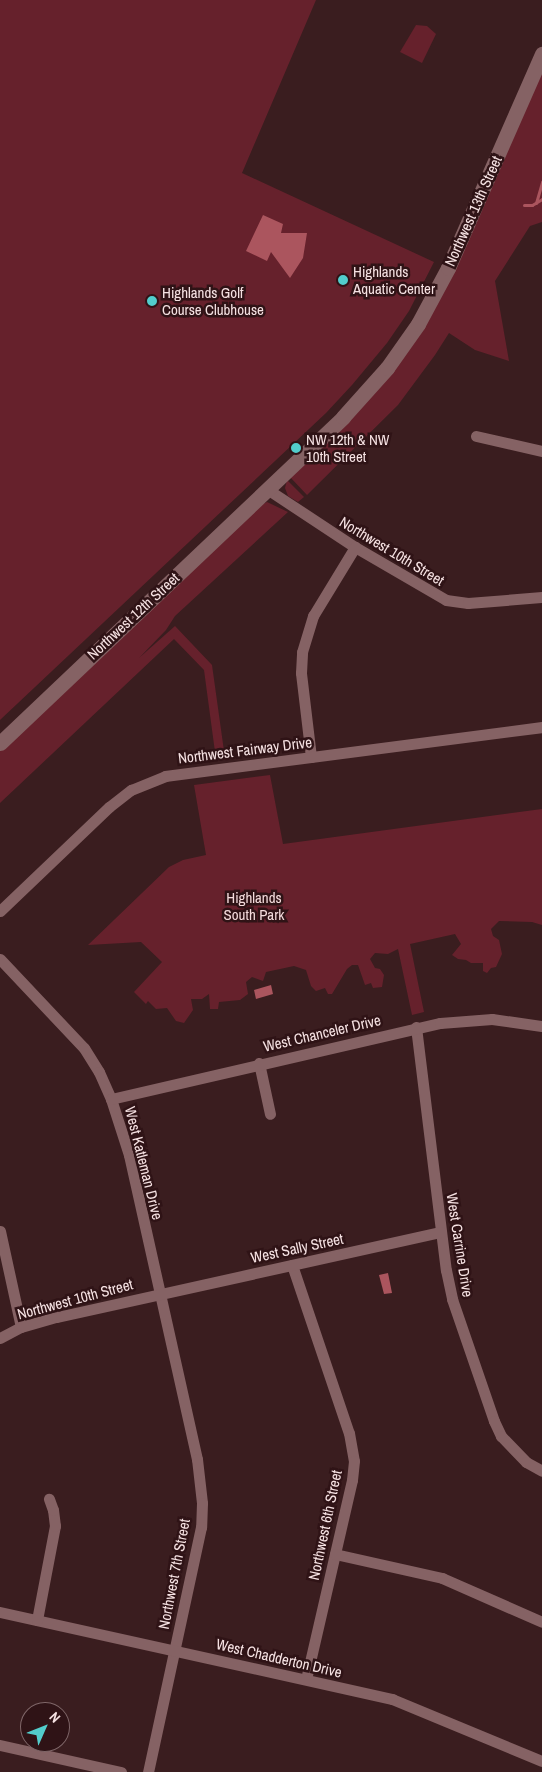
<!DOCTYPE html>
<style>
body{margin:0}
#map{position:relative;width:542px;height:1772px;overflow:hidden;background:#3a1d1f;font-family:"Archivo Narrow",sans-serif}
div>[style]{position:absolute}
.green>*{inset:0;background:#66212c}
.water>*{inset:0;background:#ab555e}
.stream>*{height:3px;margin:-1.5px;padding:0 1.5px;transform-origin:1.5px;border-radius:1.5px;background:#ab555e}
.minor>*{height:11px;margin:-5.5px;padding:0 5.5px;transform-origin:5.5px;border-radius:5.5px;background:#856264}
.secondary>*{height:15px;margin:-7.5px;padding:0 7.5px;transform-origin:7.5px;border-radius:7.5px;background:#856264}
.dots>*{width:14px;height:14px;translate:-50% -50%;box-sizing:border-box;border:2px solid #2f1316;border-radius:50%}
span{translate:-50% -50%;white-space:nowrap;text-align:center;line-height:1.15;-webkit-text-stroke:5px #2f1316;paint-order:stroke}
.street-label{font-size:15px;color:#f6e2e3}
.poi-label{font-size:15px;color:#f6e2e3}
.left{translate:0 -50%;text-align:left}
.park-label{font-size:15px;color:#f4dbdc}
.north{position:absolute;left:20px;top:1702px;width:50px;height:50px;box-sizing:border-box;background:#2f1316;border:1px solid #7f6668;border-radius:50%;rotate:46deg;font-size:14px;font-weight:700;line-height:20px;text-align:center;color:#f6e2e3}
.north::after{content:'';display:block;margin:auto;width:18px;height:22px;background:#52cdcc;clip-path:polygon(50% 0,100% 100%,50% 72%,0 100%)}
</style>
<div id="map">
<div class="green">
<div style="clip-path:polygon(0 0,316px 0,242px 173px,434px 262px,409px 311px,387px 343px,352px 385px,326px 413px,0 720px)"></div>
<div style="clip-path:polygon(416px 25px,427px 26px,436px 34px,422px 63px,400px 52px)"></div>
<div style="clip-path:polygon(542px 72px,542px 222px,530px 226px,495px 281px,509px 361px,475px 350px,449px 333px,435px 355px,398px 405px,307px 495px,290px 477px,394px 368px)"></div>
<div style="clip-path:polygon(287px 480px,304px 497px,298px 502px,288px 496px,285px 488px)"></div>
<div style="clip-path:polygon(267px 502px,288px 512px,175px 616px,166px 630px,139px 658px,175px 626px,212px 665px,224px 751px,215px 752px,204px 670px,174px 639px,0 803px,0 751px,257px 507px)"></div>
<div style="clip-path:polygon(270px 775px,283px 844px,542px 809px,542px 925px,532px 922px,499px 921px,491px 929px,493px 936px,499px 940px,502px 954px,496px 967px,491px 968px,487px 973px,483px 971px,483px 963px,471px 963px,466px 960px,458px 959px,452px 955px,461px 944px,455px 934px,410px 944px,424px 1012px,412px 1015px,398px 949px,388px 954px,375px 953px,370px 959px,375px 968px,380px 969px,384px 975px,382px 987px,373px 988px,371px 983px,365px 985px,358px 965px,352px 965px,347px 969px,332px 994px,328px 994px,325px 988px,316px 991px,311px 986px,306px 970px,294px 966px,266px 972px,263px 981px,252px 977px,246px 982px,248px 994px,240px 1000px,219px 1002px,218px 1009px,210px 1009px,209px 994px,202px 999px,191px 999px,193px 1010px,184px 1023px,176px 1021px,167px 1008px,156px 1009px,148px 1001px,146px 1004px,134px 992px,162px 962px,141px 942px,88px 945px,169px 867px,183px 860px,206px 855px,194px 785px)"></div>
</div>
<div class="water">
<div style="clip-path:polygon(263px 215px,283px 224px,281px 233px,307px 233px,303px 258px,290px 278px,271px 252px,267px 261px,246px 251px)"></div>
<div style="clip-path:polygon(271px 985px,273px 994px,256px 999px,254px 990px)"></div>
<div style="clip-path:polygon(388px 1273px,392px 1293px,384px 1294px,379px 1275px)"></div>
</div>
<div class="stream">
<div style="left:536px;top:203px;width:22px;rotate:-74deg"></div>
<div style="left:524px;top:205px;width:8px"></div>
<div style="left:532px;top:205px;width:12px;rotate:-31deg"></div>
</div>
<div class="minor">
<div style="left:476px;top:436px;width:68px;rotate:12.8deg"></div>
<div style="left:267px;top:489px;width:105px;rotate:33.4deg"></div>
<div style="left:355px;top:547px;width:105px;rotate:30.2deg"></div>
<div style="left:446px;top:600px;width:22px;rotate:8deg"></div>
<div style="left:468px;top:603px;width:74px;rotate:-4.6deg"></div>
<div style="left:311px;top:757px;width:85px;rotate:-96.8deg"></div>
<div style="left:301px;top:673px;width:21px;rotate:-87deg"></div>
<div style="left:302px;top:652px;width:38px;rotate:-73deg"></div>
<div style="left:313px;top:616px;width:81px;rotate:-58.7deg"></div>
<div style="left:0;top:911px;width:151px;rotate:-43.7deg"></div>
<div style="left:109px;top:807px;width:28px;rotate:-38deg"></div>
<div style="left:131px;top:790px;width:37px;rotate:-22deg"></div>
<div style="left:165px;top:776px;width:380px;rotate:-7.4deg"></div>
<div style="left:0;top:959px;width:122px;rotate:46.7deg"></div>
<div style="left:84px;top:1048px;width:28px;rotate:58deg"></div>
<div style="left:99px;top:1072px;width:30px;rotate:66deg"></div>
<div style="left:111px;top:1099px;width:59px;rotate:72.2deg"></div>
<div style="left:129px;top:1155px;width:312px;rotate:77.4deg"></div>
<div style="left:197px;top:1459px;width:44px;rotate:83.5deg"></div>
<div style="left:202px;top:1503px;width:24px;rotate:92deg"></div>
<div style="left:201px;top:1527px;width:251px;rotate:102.2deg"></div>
<div style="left:416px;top:1027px;width:245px;rotate:83deg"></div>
<div style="left:446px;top:1270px;width:30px;rotate:78deg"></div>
<div style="left:452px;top:1299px;width:129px;rotate:71deg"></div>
<div style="left:494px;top:1421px;width:17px;rotate:65deg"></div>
<div style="left:501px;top:1436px;width:36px;rotate:46deg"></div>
<div style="left:526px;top:1462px;width:18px;rotate:29deg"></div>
<div style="left:259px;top:1063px;width:52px;rotate:77.8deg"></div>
<div style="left:111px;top:1099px;width:338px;rotate:-13deg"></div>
<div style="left:440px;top:1023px;width:52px;rotate:-4.4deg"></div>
<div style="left:492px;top:1019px;width:50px;rotate:8deg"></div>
<div style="left:0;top:1231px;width:98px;rotate:77.7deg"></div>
<div style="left:292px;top:1265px;width:177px;rotate:71.3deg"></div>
<div style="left:349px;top:1433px;width:28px;rotate:80deg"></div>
<div style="left:354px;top:1461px;width:19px;rotate:96deg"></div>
<div style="left:352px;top:1480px;width:204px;rotate:103deg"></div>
<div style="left:0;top:1338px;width:24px;rotate:-28deg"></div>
<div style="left:21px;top:1327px;width:37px;rotate:-16deg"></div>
<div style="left:57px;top:1317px;width:393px;rotate:-12.5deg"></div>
<div style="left:335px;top:1554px;width:110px;rotate:12.6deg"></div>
<div style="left:442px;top:1578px;width:109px;rotate:23.7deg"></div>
<div style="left:0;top:1612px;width:402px;rotate:12.5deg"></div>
<div style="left:392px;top:1699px;width:162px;rotate:22.5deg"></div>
<div style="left:37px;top:1620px;width:96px;rotate:-79.2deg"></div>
<div style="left:55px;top:1526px;width:16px;rotate:-97deg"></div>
<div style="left:53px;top:1510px;width:12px;rotate:-110deg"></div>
<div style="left:0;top:1745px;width:124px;rotate:12.6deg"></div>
</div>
<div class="secondary">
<div style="left:0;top:743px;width:473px;rotate:-43.5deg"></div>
<div style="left:343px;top:417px;width:66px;rotate:-48.1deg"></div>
<div style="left:387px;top:368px;width:54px;rotate:-54.8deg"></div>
<div style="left:418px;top:324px;width:64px;rotate:-61.8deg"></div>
<div style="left:448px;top:268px;width:234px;rotate:-66.3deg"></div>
</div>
<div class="dots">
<div style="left:343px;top:280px;background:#52cdcc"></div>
<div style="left:152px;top:301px;background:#52cdcc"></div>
<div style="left:296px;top:448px;background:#52cdcc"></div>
</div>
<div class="street-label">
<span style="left:473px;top:211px;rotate:-66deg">Northwest 13th Street</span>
<span style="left:392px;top:551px;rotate:31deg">Northwest 10th Street</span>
<span style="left:133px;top:616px;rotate:-43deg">Northwest 12th Street</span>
<span style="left:245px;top:750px;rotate:-7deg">Northwest Fairway Drive</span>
<span style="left:322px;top:1033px;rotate:-13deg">West Chanceler Drive</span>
<span style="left:144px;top:1163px;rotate:76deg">West Katleman Drive</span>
<span style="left:460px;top:1245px;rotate:81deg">West Carrine Drive</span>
<span style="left:297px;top:1248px;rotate:-12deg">West Sally Street</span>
<span style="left:75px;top:1299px;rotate:-15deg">Northwest 10th Street</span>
<span style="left:325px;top:1525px;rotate:-78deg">Northwest 6th Street</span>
<span style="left:174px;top:1574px;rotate:-79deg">Northwest 7th Street</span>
<span style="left:279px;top:1658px;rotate:13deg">West Chadderton Drive</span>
</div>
<div class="poi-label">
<span class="left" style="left:353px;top:280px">Highlands<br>Aquatic Center</span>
<span class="left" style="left:162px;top:301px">Highlands Golf<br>Course Clubhouse</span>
<span class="left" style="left:306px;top:448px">NW 12th &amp; NW<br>10th Street</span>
</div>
<div class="park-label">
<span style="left:254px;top:906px">Highlands<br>South Park</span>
</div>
<div class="north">N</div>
</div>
